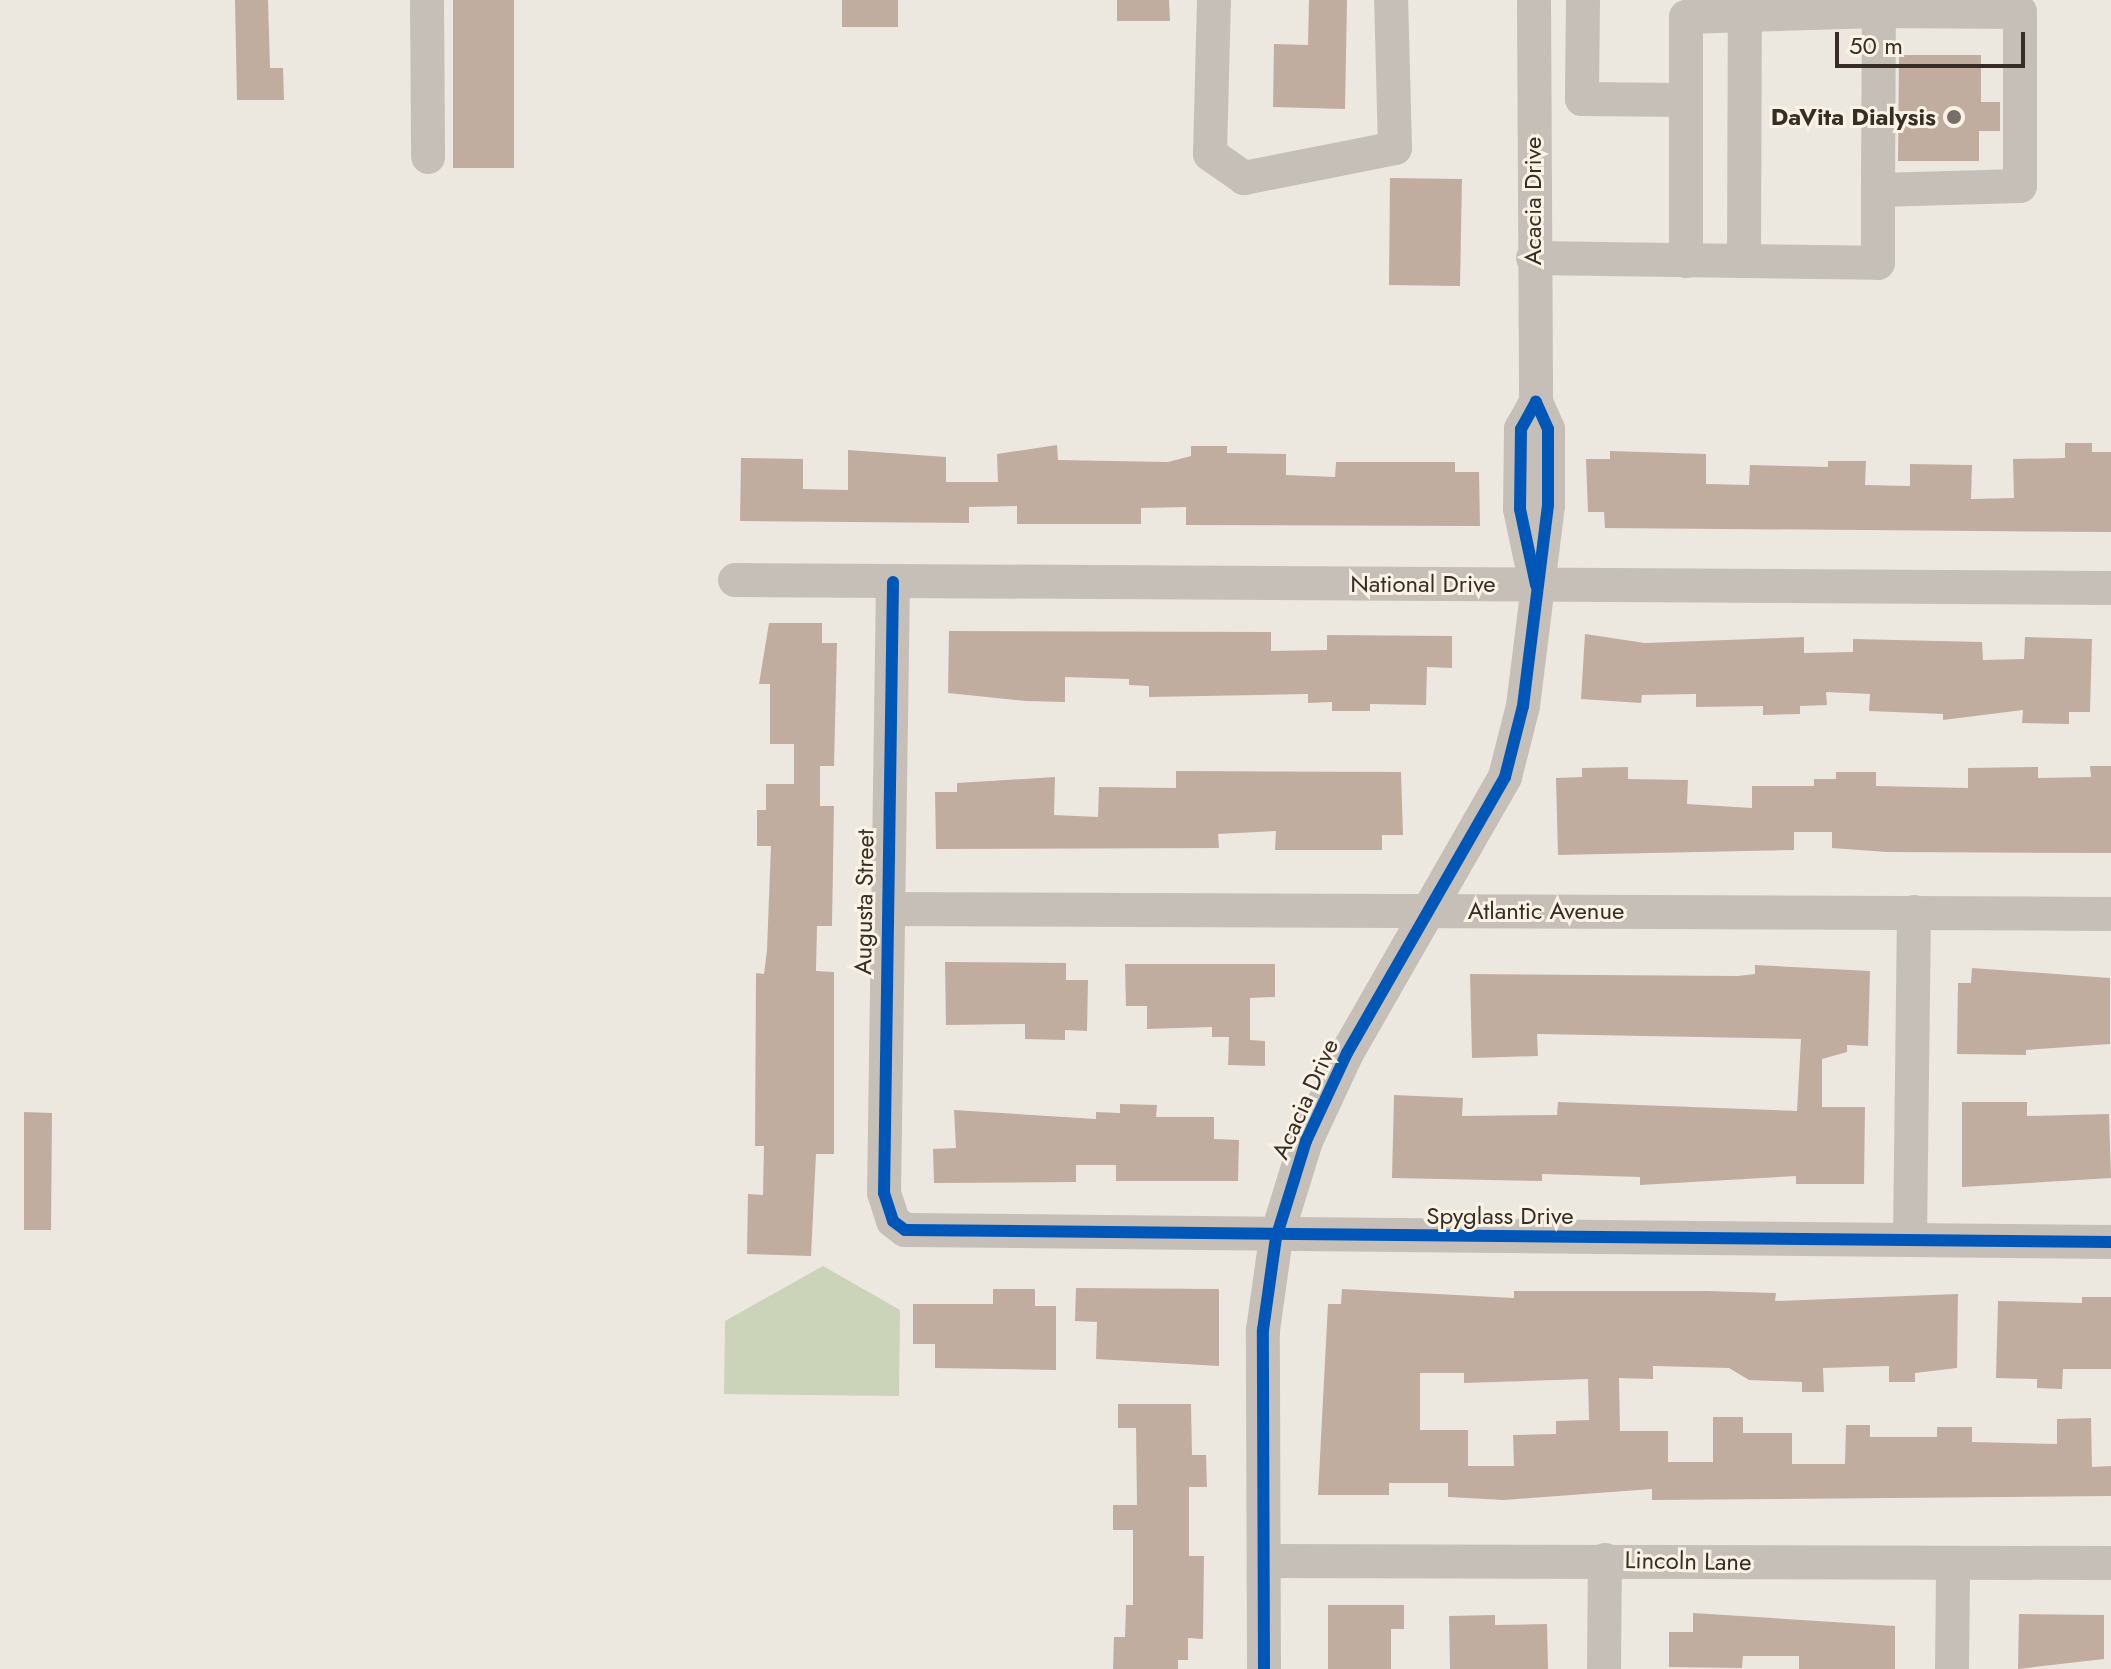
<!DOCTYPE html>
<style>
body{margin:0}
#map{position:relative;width:2111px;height:1669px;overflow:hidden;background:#ece8df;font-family:Jost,sans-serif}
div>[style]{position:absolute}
.green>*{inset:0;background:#cbd3b8}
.building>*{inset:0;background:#c1ada0}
.minor>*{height:34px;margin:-17px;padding:0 17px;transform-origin:17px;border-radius:17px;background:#c5bfb8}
.cycleway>*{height:12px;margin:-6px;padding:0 6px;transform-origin:6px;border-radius:6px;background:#0057b8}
.dots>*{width:22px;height:22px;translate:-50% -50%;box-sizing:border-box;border:4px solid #faf3e5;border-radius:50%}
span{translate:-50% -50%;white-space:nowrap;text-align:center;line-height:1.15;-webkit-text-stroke:6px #faf3e5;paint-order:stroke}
.poi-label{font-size:24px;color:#362d26;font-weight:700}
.right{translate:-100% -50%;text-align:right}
.street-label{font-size:24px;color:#362d26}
.scale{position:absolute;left:1835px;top:32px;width:190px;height:36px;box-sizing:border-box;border:4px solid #362d26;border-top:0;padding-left:10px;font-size:24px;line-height:28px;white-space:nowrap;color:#362d26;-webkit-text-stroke:6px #faf3e5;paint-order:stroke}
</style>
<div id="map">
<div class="green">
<div style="clip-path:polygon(823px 1266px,900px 1310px,899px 1396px,724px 1394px,725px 1321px)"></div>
</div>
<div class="building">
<div style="clip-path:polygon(235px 0,268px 0,270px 68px,283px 68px,284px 100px,237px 100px)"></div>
<div style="clip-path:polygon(453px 0,514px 0,514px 168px,453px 168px)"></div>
<div style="clip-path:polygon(842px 0,898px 0,898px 27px,842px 27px)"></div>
<div style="clip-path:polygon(1117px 0,1169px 0,1170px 21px,1117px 21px)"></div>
<div style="clip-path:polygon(1309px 0,1347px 0,1345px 109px,1273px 107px,1274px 44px,1308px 45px)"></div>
<div style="clip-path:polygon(1899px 55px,1981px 55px,1981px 102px,2000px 102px,2000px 131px,1979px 131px,1979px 161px,1898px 161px)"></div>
<div style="clip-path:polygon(1390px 178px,1462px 179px,1460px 286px,1389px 285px)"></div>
<div style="clip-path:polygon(2065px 443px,2092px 443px,2092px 452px,2111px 452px,2111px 532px,1605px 528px,1604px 512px,1588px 512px,1586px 459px,1610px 459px,1610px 451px,1706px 454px,1706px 484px,1749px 485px,1750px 465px,1828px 467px,1828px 461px,1866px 461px,1865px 485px,1910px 486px,1910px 464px,1972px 465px,1971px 499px,2014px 498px,2013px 459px,2065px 458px)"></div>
<div style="clip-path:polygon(1057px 445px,1058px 460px,1168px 462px,1191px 456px,1191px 446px,1227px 446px,1227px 453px,1286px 454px,1286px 475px,1335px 477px,1336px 462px,1455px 462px,1455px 472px,1479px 472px,1480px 526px,1186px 525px,1186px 507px,1141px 508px,1141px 524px,1017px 524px,1017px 506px,969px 507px,969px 523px,740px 521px,741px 458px,803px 459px,803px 489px,848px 490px,848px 450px,946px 457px,946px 482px,998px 482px,997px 454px)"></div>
<div style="clip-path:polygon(769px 623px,822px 623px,822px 643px,837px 643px,834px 766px,820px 766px,820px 806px,834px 806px,832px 926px,817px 926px,816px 971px,834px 972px,834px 1154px,816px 1154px,811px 1256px,747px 1254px,748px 1194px,763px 1195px,764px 1146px,755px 1146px,756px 973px,764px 974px,767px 950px,771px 846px,757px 846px,757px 810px,766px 810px,766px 784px,794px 784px,794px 744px,770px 744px,770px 684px,759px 684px)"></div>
<div style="clip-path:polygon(949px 631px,1271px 632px,1271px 651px,1327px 650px,1327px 635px,1452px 636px,1452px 668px,1427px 667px,1426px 705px,1370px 704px,1370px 711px,1332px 711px,1332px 702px,1308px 703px,1308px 694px,1149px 697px,1149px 686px,1129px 685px,1129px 679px,1065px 677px,1065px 702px,1026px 701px,948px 693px)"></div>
<div style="clip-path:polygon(1585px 634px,1645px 643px,1804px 637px,1804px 653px,1853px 652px,1853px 639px,1982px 642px,1983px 660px,2024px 659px,2025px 637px,2092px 639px,2090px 712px,2069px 712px,2069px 724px,2022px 723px,2023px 710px,1943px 720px,1943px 714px,1869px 711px,1870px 694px,1826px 692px,1827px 705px,1800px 706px,1800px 714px,1763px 715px,1763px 706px,1696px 707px,1696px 694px,1642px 695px,1641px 703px,1581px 699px)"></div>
<div style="clip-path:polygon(2090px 766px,2111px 766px,2111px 853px,1887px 852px,1832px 848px,1832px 832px,1794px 832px,1794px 850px,1558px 855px,1556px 778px,1582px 777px,1582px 768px,1628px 767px,1628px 779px,1688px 780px,1687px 804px,1752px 808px,1752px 786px,1814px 786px,1814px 779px,1836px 779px,1836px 772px,1876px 772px,1876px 786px,1968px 788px,1968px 768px,2038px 767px,2038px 778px,2091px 777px)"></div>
<div style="clip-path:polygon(1176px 771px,1401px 772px,1403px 835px,1382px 835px,1382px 850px,1275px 850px,1276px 831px,1218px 834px,1219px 848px,936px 849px,935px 792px,957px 792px,957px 783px,1055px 777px,1054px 815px,1098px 817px,1099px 787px,1176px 788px)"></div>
<div style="clip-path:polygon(945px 962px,1066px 963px,1066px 980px,1088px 980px,1087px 1031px,1065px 1030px,1065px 1040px,1025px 1039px,1025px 1024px,946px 1025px)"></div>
<div style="clip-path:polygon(1125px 964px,1275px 964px,1275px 997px,1250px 998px,1250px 1040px,1265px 1041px,1265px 1066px,1228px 1065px,1229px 1037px,1212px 1037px,1212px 1027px,1147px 1029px,1147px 1006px,1126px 1006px)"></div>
<div style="clip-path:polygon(1755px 965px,1870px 971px,1868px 1046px,1847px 1045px,1847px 1052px,1822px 1059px,1822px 1107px,1865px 1107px,1864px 1184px,1796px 1184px,1796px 1176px,1640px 1185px,1640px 1177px,1542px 1174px,1542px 1181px,1392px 1178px,1394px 1095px,1463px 1098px,1462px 1116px,1557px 1115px,1558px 1102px,1797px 1111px,1801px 1039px,1537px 1034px,1538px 1056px,1472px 1058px,1470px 974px,1738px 976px,1755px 974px)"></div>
<div style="clip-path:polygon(1972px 968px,2110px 978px,2110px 1044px,2026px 1050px,2026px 1055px,1957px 1054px,1958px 983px,1971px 983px)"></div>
<div style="clip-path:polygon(1962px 1102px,2027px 1102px,2027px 1116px,2109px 1114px,2111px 1178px,1962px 1187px)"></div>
<div style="clip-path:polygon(1120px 1104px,1157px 1105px,1156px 1117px,1214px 1117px,1214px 1139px,1239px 1140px,1238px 1181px,1116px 1181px,1116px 1165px,1076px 1165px,1076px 1182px,934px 1183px,933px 1149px,956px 1148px,954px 1110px,1096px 1119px,1096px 1112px,1120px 1113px)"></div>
<div style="clip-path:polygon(24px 1112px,52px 1113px,51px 1230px,24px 1230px)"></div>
<div style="clip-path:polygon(1076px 1288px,1219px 1289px,1219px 1366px,1096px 1359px,1097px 1322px,1075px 1321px)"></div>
<div style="clip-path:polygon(993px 1289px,1035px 1289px,1035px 1306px,1056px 1306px,1056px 1370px,935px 1368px,935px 1344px,913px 1344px,913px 1304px,993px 1304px)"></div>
<div style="clip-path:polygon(evenodd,1342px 1289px,1514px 1298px,1514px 1291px,1707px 1291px,1776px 1293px,1775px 1301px,1958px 1294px,1957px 1368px,1915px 1373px,1915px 1382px,1889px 1382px,1889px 1366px,1823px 1368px,1824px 1392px,1802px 1392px,1802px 1382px,1749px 1380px,1729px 1368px,1653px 1366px,1653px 1379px,1619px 1378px,1620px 1431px,1668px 1431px,1668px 1462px,1713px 1462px,1713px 1417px,1743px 1417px,1743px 1433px,1792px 1433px,1792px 1464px,1845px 1464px,1846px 1425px,1870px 1425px,1870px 1437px,1937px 1437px,1937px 1427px,1972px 1427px,1972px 1442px,2057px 1444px,2057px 1419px,2091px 1418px,2092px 1467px,2111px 1466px,2111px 1496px,1652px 1500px,1652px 1489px,1504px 1500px,1448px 1497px,1448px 1483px,1389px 1483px,1389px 1495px,1318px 1495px,1328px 1304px,1341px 1304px,1342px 1289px,1420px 1373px,1464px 1373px,1464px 1383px,1588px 1379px,1589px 1420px,1556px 1421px,1556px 1434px,1513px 1435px,1514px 1466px,1468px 1466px,1468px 1430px,1420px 1430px,1420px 1373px)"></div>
<div style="clip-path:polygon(2082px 1297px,2111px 1297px,2111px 1369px,2063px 1369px,2062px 1389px,2037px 1388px,2037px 1379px,1996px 1378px,1998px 1301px,2082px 1303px)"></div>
<div style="clip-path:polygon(1118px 1404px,1191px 1404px,1192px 1455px,1206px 1455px,1207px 1487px,1189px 1487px,1189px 1556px,1204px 1556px,1203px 1639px,1188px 1638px,1188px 1660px,1178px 1660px,1178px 1669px,1113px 1669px,1114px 1637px,1125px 1637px,1126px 1605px,1133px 1605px,1133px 1530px,1113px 1530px,1113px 1505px,1137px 1505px,1136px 1428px,1118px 1428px)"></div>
<div style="clip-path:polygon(1328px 1605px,1404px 1605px,1404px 1629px,1391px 1629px,1391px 1669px,1328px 1669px)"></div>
<div style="clip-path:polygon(1693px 1613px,1895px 1626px,1895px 1669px,1799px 1669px,1799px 1656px,1743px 1656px,1742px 1668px,1669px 1667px,1669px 1632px,1693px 1632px)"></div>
<div style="clip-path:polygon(2019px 1614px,2104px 1615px,2104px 1659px,2018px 1669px)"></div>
<div style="clip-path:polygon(1495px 1615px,1495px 1625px,1547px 1624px,1548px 1669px,1450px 1669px,1449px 1616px)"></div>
</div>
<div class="minor">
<div style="left:427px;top:0;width:157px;rotate:89.6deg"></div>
<div style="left:1214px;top:0;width:154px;rotate:91.5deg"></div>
<div style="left:1210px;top:154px;width:42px;rotate:35.2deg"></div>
<div style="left:1244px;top:178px;width:154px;rotate:-11.2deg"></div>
<div style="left:1395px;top:148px;width:148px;rotate:-91.5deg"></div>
<div style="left:1534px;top:0;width:402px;rotate:89.7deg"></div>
<div style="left:1583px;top:0;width:99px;rotate:90.6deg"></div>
<div style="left:1582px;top:99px;width:104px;rotate:0.6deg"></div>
<div style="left:1533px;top:258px;width:345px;rotate:0.8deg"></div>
<div style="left:1878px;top:263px;width:73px;rotate:-90deg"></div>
<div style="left:1744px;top:260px;width:244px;rotate:-89.8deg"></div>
<div style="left:1686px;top:261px;width:244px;rotate:-90deg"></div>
<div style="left:1686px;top:17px;width:193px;rotate:-1.8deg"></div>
<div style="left:1879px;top:11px;width:141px;rotate:0.4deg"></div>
<div style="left:2020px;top:12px;width:174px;rotate:90deg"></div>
<div style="left:2020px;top:186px;width:142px;rotate:178.4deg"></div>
<div style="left:1878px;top:190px;width:179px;rotate:-89.7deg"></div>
<div style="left:1879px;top:11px;width:11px;rotate:-85deg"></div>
<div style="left:735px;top:580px;width:1376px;rotate:0.33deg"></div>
<div style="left:893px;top:582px;width:611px;rotate:90.84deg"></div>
<div style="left:884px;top:1193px;width:29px;rotate:72deg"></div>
<div style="left:893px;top:1221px;width:15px;rotate:37deg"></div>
<div style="left:905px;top:1230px;width:1206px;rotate:0.57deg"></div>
<div style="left:885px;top:909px;width:1226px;rotate:0.23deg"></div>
<div style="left:1910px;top:1239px;width:327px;rotate:-89.3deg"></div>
<div style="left:1265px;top:1561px;width:846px;rotate:0.14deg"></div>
<div style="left:1264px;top:1669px;width:339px;rotate:-90.2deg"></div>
<div style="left:1263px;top:1330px;width:93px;rotate:-82deg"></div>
<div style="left:1276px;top:1238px;width:102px;rotate:-72.8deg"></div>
<div style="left:1306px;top:1141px;width:97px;rotate:-65deg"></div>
<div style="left:1347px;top:1053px;width:318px;rotate:-60.2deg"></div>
<div style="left:1505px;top:777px;width:73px;rotate:-75.8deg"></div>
<div style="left:1523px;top:706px;width:203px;rotate:-82.9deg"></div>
<div style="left:1548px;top:505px;width:76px;rotate:-90deg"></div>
<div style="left:1548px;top:429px;width:30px;rotate:-114deg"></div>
<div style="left:1536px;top:402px;width:31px;rotate:119deg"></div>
<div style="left:1521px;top:429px;width:80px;rotate:90.7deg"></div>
<div style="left:1520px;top:509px;width:78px;rotate:78.1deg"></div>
<div style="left:1604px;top:1669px;width:109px;rotate:-89.5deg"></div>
<div style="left:1952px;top:1669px;width:104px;rotate:-89.4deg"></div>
</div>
<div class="cycleway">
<div style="left:893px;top:582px;width:611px;rotate:90.84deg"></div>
<div style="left:884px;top:1193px;width:29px;rotate:72deg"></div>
<div style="left:893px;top:1221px;width:15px;rotate:37deg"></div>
<div style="left:905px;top:1230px;width:1206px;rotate:0.57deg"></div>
<div style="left:1264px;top:1669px;width:339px;rotate:-90.2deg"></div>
<div style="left:1263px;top:1330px;width:93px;rotate:-82deg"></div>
<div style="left:1276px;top:1238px;width:102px;rotate:-72.8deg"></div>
<div style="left:1306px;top:1141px;width:97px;rotate:-65deg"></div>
<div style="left:1347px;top:1053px;width:318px;rotate:-60.2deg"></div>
<div style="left:1505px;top:777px;width:73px;rotate:-75.8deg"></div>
<div style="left:1523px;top:706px;width:203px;rotate:-82.9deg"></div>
<div style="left:1548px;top:505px;width:76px;rotate:-90deg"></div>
<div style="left:1548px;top:429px;width:30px;rotate:-114deg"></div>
<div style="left:1536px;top:402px;width:31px;rotate:119deg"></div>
<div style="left:1521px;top:429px;width:80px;rotate:90.7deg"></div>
<div style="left:1520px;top:509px;width:78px;rotate:78.1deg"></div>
</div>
<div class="dots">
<div style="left:1954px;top:117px;background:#766e67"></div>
</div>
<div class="poi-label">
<span class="right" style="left:1936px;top:117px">DaVita Dialysis</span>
</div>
<div class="street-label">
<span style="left:1533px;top:201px;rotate:-90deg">Acacia Drive</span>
<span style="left:1423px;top:584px">National Drive</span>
<span style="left:864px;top:902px;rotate:-89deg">Augusta Street</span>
<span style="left:1546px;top:911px">Atlantic Avenue</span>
<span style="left:1305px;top:1099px;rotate:-66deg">Acacia Drive</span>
<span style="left:1500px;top:1216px">Spyglass Drive</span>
<span style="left:1688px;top:1561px;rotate:1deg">Lincoln Lane</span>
</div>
<div class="scale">50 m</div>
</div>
